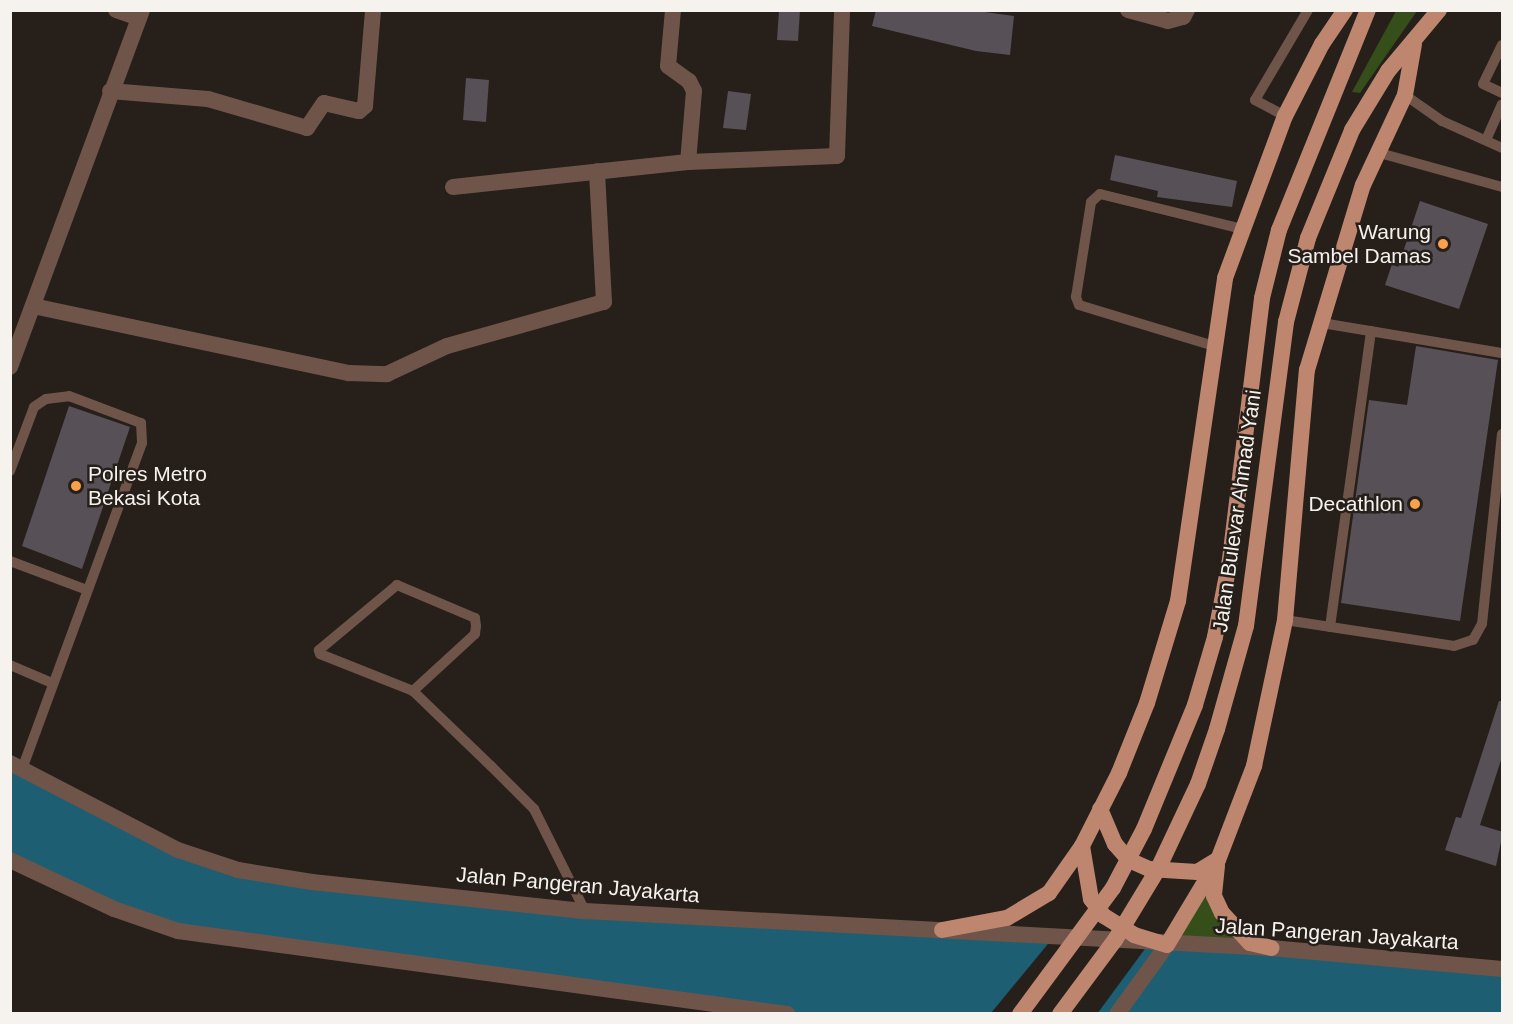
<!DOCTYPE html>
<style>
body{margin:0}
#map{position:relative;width:1513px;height:1024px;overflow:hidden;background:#261f1a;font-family:Helvetica,sans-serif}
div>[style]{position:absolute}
.green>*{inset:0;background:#354e1a}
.water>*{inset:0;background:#1d5e73}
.pier>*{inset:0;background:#261f1a}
.building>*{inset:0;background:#575057}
.service>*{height:10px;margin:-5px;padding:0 5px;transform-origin:5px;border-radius:5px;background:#6f5449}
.minor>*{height:16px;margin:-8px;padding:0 8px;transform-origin:8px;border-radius:8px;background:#6f5449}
.tertiary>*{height:16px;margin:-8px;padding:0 8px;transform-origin:8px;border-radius:8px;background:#6f5449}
.primary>*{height:16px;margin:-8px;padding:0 8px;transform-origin:8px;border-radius:8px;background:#be866f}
.primary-bridge>*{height:16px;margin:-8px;padding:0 8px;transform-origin:8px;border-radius:8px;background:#be866f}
.dots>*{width:16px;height:16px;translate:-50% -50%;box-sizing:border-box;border:3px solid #261f1a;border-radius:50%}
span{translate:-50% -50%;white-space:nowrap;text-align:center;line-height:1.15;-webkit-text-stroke:5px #261f1a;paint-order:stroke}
.poi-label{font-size:21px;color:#f6f2ee}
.right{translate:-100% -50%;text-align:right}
.left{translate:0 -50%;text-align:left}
.street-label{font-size:21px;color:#f6f2ee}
.frame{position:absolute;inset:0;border:12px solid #f6f2ee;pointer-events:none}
</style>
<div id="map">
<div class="green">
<div style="clip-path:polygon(1396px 11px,1417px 11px,1360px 93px,1352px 92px)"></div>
<div style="clip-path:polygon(1218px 860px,1214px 896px,1250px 943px,1167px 945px)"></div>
</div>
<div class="water">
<div style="clip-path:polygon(10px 763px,218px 864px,585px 911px,1502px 969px,1502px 1013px,787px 1014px,178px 931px,11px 860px)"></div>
</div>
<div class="pier">
<div style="clip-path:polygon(1052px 939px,1150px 942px,1097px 1014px,991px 1013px)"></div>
</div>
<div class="building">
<div style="clip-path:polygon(779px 10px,800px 10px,798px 41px,777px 40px)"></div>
<div style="clip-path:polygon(876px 10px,970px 10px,1014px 16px,1010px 55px,976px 51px,872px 26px)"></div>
<div style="clip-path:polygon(466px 78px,489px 80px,486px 122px,463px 120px)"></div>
<div style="clip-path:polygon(728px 91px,751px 94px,746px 130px,723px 128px)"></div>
<div style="clip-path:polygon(1115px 155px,1237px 181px,1232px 207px,1157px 197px,1158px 191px,1110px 180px)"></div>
<div style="clip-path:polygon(1420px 201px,1488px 224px,1459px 309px,1385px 285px,1392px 264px,1398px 267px)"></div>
<div style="clip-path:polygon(1416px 346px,1498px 360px,1460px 621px,1341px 603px,1369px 400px,1407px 405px)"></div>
<div style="clip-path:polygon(69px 406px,130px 427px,82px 569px,22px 546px)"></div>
<div style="clip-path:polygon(1499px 701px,1503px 701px,1503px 754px,1480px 825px,1503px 832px,1496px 866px,1445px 850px,1456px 817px,1461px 818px)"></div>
</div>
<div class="service">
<div style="left:1502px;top:45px;width:43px;rotate:116deg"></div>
<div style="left:1483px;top:84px;width:21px;rotate:25deg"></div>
<div style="left:1405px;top:95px;width:45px;rotate:35.1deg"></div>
<div style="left:1442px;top:121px;width:66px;rotate:24.2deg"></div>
<div style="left:1285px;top:116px;width:34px;rotate:-152deg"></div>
<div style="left:1255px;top:100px;width:104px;rotate:-59.5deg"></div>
<div style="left:1486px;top:140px;width:39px;rotate:-66deg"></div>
<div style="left:1376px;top:152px;width:131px;rotate:15.5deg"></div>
<div style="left:1322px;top:323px;width:182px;rotate:9.5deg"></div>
<div style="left:1214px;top:346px;width:141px;rotate:-163.1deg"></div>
<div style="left:1079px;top:305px;width:9px;rotate:-111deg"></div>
<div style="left:1076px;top:297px;width:96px;rotate:-81deg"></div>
<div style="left:1091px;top:202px;width:12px;rotate:-42deg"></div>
<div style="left:1100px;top:194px;width:146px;rotate:13.8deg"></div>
<div style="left:10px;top:471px;width:68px;rotate:-69.4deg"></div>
<div style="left:34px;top:407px;width:14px;rotate:-34deg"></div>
<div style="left:46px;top:399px;width:23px;rotate:-7deg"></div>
<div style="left:69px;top:396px;width:77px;rotate:20.6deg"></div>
<div style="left:141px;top:423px;width:20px;rotate:87deg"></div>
<div style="left:142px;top:443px;width:348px;rotate:110.2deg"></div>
<div style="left:10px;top:561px;width:82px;rotate:20.6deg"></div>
<div style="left:1285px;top:620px;width:171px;rotate:8.7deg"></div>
<div style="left:1454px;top:646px;width:20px;rotate:-18deg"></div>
<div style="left:1473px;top:640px;width:18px;rotate:-61deg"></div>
<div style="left:1482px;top:624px;width:191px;rotate:-84deg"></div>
<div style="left:1330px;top:627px;width:299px;rotate:-82.1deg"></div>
<div style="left:10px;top:665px;width:46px;rotate:23.2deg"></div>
<div style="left:413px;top:691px;width:84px;rotate:-42.6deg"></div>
<div style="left:475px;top:634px;width:8px;rotate:-83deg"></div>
<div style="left:476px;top:626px;width:8px;rotate:-97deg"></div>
<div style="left:475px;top:618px;width:85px;rotate:-157.1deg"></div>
<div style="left:397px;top:585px;width:102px;rotate:140.2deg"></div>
<div style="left:319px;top:650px;width:4px;rotate:76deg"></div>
<div style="left:320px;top:654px;width:100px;rotate:21.7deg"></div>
<div style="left:413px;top:691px;width:108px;rotate:43.9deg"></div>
<div style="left:491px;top:766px;width:61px;rotate:45deg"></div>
<div style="left:534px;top:809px;width:114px;rotate:63.4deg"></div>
</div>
<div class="minor">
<div style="left:116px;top:10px;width:24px;rotate:19deg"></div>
<div style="left:673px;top:10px;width:56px;rotate:95.1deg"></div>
<div style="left:668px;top:66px;width:26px;rotate:36deg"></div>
<div style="left:689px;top:81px;width:11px;rotate:63deg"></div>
<div style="left:694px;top:91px;width:71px;rotate:94.8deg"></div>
<div style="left:1128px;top:10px;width:41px;rotate:15.4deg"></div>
<div style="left:1168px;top:21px;width:16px;rotate:-15deg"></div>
<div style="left:1183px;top:17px;width:8px;rotate:-60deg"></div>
<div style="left:110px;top:91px;width:98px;rotate:4.7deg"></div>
<div style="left:208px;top:99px;width:103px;rotate:16.3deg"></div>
<div style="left:307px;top:128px;width:30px;rotate:-56deg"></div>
<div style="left:324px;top:103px;width:36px;rotate:13deg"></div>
<div style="left:359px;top:111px;width:8px;rotate:-40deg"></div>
<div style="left:365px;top:106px;width:96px;rotate:-85.2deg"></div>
<div style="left:453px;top:187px;width:236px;rotate:-6.1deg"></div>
<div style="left:688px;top:162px;width:149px;rotate:-2.3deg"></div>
<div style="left:837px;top:156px;width:146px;rotate:-88deg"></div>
<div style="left:33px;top:306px;width:323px;rotate:12deg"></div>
<div style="left:349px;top:373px;width:38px;rotate:2deg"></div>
<div style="left:387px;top:374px;width:66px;rotate:-25deg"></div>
<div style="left:447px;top:346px;width:163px;rotate:-15.7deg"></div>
<div style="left:604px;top:302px;width:131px;rotate:-93.1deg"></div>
<div style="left:10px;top:367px;width:381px;rotate:-69.7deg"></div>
</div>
<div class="tertiary">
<div style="left:10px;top:763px;width:189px;rotate:27.4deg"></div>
<div style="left:178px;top:850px;width:63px;rotate:18.4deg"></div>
<div style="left:238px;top:870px;width:75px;rotate:9.2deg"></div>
<div style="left:312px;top:882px;width:275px;rotate:6.1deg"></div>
<div style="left:585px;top:911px;width:687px;rotate:3.09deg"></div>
<div style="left:1271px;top:948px;width:232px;rotate:5.2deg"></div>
<div style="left:10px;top:860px;width:115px;rotate:25.2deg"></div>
<div style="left:114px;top:909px;width:68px;rotate:19deg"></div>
<div style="left:178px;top:931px;width:615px;rotate:7.76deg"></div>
<div style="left:1117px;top:1014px;width:85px;rotate:-54.1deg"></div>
</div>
<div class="primary">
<div style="left:1279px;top:230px;width:237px;rotate:-68deg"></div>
<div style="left:1308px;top:238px;width:117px;rotate:-67.8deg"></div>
<div style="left:1352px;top:130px;width:69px;rotate:-58.6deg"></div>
<div style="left:1388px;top:71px;width:80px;rotate:-50.1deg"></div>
<div style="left:1100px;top:809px;width:38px;rotate:67deg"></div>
<div style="left:1115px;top:844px;width:21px;rotate:49deg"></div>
<div style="left:1129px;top:860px;width:22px;rotate:24deg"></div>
<div style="left:1149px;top:869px;width:48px;rotate:3.6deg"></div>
<div style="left:1197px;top:872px;width:23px;rotate:-31deg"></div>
<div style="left:1082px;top:846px;width:54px;rotate:80.4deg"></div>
<div style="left:1091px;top:899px;width:21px;rotate:53deg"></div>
<div style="left:1104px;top:916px;width:36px;rotate:32deg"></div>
<div style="left:1134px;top:935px;width:34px;rotate:17deg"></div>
<div style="left:1167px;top:945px;width:99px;rotate:-59deg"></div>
<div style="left:1218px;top:860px;width:101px;rotate:-69deg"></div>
<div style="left:1254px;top:766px;width:149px;rotate:-78deg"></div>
<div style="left:1285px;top:620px;width:251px;rotate:-85deg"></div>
<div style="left:1307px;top:370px;width:193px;rotate:-73.2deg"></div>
<div style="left:1363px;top:185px;width:99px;rotate:-65deg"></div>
<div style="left:1405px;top:95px;width:52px;rotate:-80deg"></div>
<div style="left:1217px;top:866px;width:30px;rotate:96deg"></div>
<div style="left:1214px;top:896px;width:19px;rotate:65deg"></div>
<div style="left:1222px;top:913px;width:41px;rotate:47deg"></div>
<div style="left:1250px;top:943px;width:22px;rotate:13deg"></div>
<div style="left:942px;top:930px;width:66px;rotate:-10.5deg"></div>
<div style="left:1007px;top:918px;width:49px;rotate:-30.8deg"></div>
<div style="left:1049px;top:893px;width:57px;rotate:-54.9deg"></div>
<div style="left:1082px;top:846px;width:82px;rotate:-63.1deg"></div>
<div style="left:1119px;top:773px;width:75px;rotate:-68.2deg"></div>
<div style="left:1147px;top:703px;width:107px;rotate:-73.1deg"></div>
<div style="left:1178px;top:601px;width:326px;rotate:-81.7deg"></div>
<div style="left:1225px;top:278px;width:173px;rotate:-69.7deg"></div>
<div style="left:1285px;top:116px;width:81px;rotate:-62.8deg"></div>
<div style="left:1322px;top:44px;width:41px;rotate:-55.9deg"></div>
</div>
<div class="primary-bridge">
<div style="left:1020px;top:1014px;width:157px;rotate:-53.6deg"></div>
<div style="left:1113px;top:888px;width:67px;rotate:-62.3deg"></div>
<div style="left:1144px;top:829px;width:134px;rotate:-67.6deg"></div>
<div style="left:1195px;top:705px;width:71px;rotate:-73.6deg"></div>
<div style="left:1215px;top:637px;width:79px;rotate:-79.1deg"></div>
<div style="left:1230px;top:559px;width:263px;rotate:-83deg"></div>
<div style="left:1262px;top:298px;width:70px;rotate:-76deg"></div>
<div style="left:1060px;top:1014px;width:92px;rotate:-53.4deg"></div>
<div style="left:1115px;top:940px;width:83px;rotate:-58.8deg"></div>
<div style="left:1158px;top:869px;width:94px;rotate:-64.8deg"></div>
<div style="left:1198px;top:784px;width:58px;rotate:-70.9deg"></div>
<div style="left:1217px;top:729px;width:107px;rotate:-74.3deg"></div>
<div style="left:1246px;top:626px;width:307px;rotate:-82.5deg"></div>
<div style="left:1286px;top:322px;width:87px;rotate:-75.3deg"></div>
</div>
<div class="dots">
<div style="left:1443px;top:244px;background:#f8a14a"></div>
<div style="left:76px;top:486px;background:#f8a14a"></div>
<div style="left:1415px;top:504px;background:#f8a14a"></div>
</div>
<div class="poi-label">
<span class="right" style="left:1431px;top:244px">Warung<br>Sambel Damas</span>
<span class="left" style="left:88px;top:486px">Polres Metro<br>Bekasi Kota</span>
<span class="right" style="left:1403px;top:504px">Decathlon</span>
</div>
<div class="street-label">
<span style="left:1237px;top:511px;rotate:-82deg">Jalan Bulevar Ahmad Yani</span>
<span style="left:578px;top:885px;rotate:5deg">Jalan Pangeran Jayakarta</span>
<span style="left:1337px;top:934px;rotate:4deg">Jalan Pangeran Jayakarta</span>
</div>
<div class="frame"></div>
</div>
